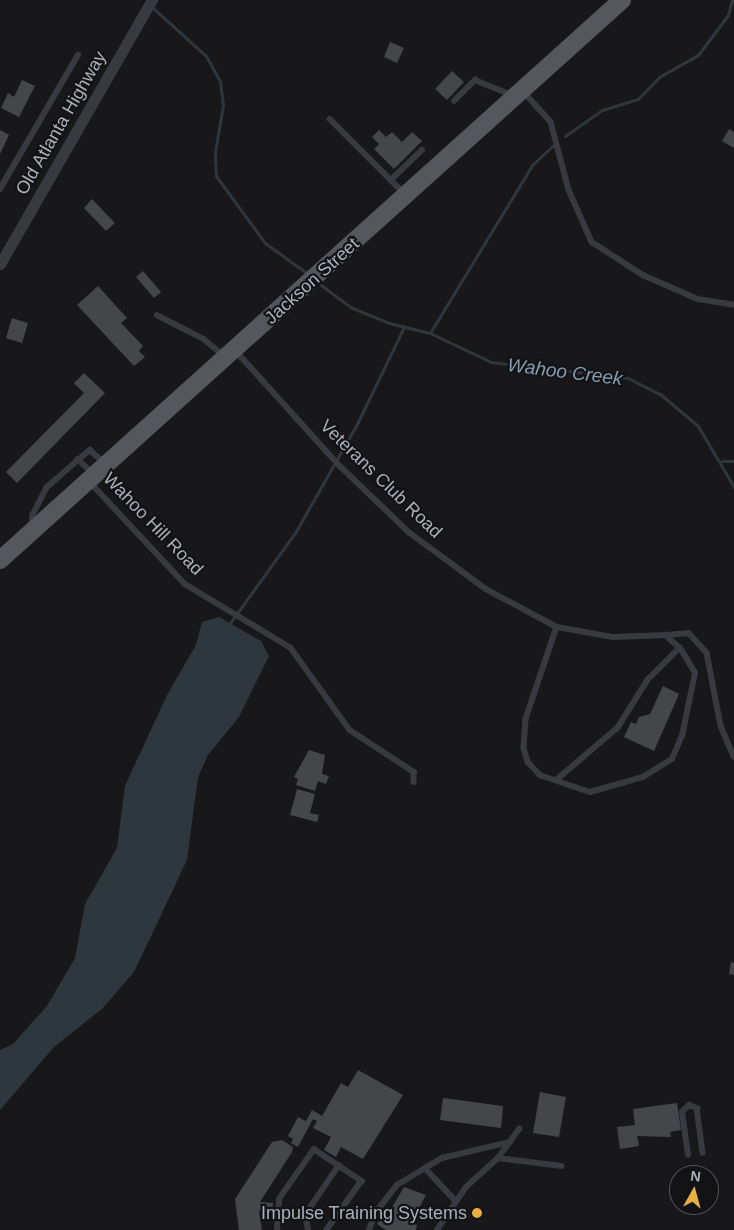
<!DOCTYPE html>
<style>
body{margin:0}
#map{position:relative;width:734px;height:1230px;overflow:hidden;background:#18181a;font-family:Arial,sans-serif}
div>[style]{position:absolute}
.water>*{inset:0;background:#2f373e}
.stream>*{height:3px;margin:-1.5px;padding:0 1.5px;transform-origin:1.5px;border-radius:1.5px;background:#2f373e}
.building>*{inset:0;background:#45464a}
.service>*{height:5.5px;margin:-2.75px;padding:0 2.75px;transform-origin:2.75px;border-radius:2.75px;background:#393a3f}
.minor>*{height:11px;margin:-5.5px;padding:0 5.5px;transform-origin:5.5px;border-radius:5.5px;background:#393a3f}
.primary>*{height:18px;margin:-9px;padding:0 9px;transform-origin:9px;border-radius:9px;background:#56575e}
.dots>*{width:14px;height:14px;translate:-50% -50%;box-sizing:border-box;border:2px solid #131315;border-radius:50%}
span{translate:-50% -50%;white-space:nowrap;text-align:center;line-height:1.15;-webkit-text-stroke:4.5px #131315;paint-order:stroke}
.street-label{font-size:18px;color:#abb0b9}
.poi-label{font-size:18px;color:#abb0b9}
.right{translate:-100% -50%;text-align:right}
.water-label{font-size:19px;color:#849db2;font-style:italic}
.north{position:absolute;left:669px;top:1165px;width:50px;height:50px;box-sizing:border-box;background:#131315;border:1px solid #505257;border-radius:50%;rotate:7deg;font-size:14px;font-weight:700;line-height:20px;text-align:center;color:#abb0b9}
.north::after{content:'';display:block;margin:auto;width:18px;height:22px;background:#e9ae41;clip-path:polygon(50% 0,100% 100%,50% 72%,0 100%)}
</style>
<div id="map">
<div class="water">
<div style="clip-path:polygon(219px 617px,261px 641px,269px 656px,239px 717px,208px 755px,198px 777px,187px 860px,134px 972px,103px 1008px,54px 1047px,0 1110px,0 1050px,13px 1044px,47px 1006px,75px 958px,85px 904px,117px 848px,125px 786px,167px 695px,196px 645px,202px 622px)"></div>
</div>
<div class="stream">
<div style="left:152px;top:7px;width:73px;rotate:42.2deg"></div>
<div style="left:206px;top:56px;width:29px;rotate:61deg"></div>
<div style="left:220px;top:81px;width:24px;rotate:83deg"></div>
<div style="left:223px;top:105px;width:48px;rotate:99.7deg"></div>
<div style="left:215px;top:152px;width:24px;rotate:88deg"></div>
<div style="left:216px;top:176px;width:83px;rotate:53.8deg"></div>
<div style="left:265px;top:243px;width:53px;rotate:35.8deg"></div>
<div style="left:565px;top:136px;width:45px;rotate:-35.1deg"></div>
<div style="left:602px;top:110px;width:38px;rotate:-17deg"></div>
<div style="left:638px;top:99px;width:30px;rotate:-46deg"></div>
<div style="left:659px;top:77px;width:45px;rotate:-29.4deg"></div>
<div style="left:698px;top:55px;width:50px;rotate:-53.1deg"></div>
<div style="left:728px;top:15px;width:16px;rotate:-75deg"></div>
<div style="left:321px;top:285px;width:36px;rotate:37deg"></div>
<div style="left:350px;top:307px;width:42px;rotate:22.3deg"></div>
<div style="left:389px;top:323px;width:42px;rotate:13.7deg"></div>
<div style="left:430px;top:333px;width:68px;rotate:25.4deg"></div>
<div style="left:491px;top:362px;width:138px;rotate:6.7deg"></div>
<div style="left:628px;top:378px;width:36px;rotate:27deg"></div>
<div style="left:660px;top:394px;width:50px;rotate:40.1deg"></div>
<div style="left:698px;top:426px;width:71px;rotate:59.5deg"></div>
<div style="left:430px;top:333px;width:197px;rotate:-58.7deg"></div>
<div style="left:532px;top:165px;width:33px;rotate:-43deg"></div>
<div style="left:722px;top:461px;width:12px"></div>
<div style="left:230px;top:623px;width:111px;rotate:-54.2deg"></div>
<div style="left:295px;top:533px;width:128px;rotate:-60.4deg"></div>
<div style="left:358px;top:422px;width:106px;rotate:-64.2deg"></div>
</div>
<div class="building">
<div style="clip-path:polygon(390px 42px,404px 48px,397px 63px,384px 57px)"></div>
<div style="clip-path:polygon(452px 71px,464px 82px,447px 100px,435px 89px)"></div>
<div style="clip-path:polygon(22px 80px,35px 86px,19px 117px,1px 108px,8px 93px,14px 97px)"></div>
<div style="clip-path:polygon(729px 129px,734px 132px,734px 148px,722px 141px)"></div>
<div style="clip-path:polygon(0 130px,9px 135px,0 154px)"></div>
<div style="clip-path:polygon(379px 130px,386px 137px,392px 132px,402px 142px,412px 132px,422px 141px,394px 169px,374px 149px,379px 144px,372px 137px)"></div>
<div style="clip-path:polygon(92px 199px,115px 223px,106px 231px,84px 208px)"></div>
<div style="clip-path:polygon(143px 271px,161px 292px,154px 298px,136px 277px)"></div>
<div style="clip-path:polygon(98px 286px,127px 318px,121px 323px,143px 346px,139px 351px,145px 357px,134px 366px,77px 305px)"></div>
<div style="clip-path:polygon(12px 318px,28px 323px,22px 343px,6px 338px)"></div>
<div style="clip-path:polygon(84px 373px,105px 393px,17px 483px,6px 472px,84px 393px,74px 383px)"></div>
<div style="clip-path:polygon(663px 686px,679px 694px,654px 751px,624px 737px,631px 722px,636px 724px,639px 717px,650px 714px)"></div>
<div style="clip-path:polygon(309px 750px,325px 755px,322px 774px,329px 776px,326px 784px,318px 781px,315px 791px,296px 785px,298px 779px,294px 777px)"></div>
<div style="clip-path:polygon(297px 789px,315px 794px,310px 813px,319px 815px,317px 822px,290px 815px)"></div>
<div style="clip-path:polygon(731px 962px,734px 963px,734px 975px,729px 974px)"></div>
<div style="clip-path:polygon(358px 1070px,403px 1095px,363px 1159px,341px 1147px,336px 1157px,324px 1150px,331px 1137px,313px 1128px,317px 1121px,313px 1119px,298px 1147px,291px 1143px,293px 1139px,288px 1136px,298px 1117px,306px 1121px,312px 1110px,322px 1116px,341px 1083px,348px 1087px)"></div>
<div style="clip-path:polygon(540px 1092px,566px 1097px,559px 1137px,533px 1133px)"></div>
<div style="clip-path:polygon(443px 1098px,503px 1106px,501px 1128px,440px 1120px)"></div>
<div style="clip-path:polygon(677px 1103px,681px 1130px,670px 1132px,671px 1137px,637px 1136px,639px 1146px,620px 1149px,617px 1127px,635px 1125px,633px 1109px)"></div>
<div style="clip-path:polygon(282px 1140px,293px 1147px,292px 1152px,260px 1202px,273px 1203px,272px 1212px,259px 1211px,262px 1230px,239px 1230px,235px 1199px,272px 1142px)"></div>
<div style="clip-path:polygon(404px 1187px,426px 1195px,411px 1223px,417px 1225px,416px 1230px,386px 1230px,377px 1224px,382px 1212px,388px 1214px)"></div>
</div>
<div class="service">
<div style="left:524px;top:92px;width:40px;rotate:48deg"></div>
<div style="left:551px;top:122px;width:70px;rotate:75.2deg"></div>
<div style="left:569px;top:190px;width:57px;rotate:66.1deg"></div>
<div style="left:592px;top:242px;width:61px;rotate:32.9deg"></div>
<div style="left:643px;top:275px;width:60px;rotate:23.6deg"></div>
<div style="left:698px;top:299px;width:36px;rotate:9deg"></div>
<div style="left:454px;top:101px;width:30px;rotate:-45deg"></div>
<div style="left:475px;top:80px;width:40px;rotate:22deg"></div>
<div style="left:330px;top:119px;width:103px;rotate:45deg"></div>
<div style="left:391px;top:180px;width:43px;rotate:-44.1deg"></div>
<div style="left:0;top:189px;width:155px;rotate:-59.8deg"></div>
<div style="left:157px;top:315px;width:53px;rotate:27.1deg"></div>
<div style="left:204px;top:339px;width:25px;rotate:40deg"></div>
<div style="left:236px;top:351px;width:154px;rotate:47.9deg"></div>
<div style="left:339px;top:465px;width:98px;rotate:43.8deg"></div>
<div style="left:410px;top:533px;width:94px;rotate:36.4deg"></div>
<div style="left:486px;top:589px;width:81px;rotate:28.2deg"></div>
<div style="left:557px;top:627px;width:57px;rotate:10.1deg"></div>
<div style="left:613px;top:637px;width:53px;rotate:-2.2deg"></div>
<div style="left:666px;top:635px;width:19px;rotate:43deg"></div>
<div style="left:680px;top:648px;width:45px;rotate:135deg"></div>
<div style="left:648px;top:680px;width:57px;rotate:122deg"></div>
<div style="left:618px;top:728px;width:80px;rotate:139.6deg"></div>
<div style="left:93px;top:474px;width:21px;rotate:-137deg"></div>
<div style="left:78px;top:460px;width:16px;rotate:-40deg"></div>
<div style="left:90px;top:450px;width:20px;rotate:41deg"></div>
<div style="left:90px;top:482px;width:139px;rotate:47deg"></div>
<div style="left:185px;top:584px;width:124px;rotate:31.1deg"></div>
<div style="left:291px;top:648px;width:101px;rotate:54.3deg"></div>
<div style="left:350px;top:730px;width:77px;rotate:33.3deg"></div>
<div style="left:414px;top:772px;width:10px;rotate:90deg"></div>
<div style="left:33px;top:526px;width:10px;rotate:-96deg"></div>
<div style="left:32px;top:516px;width:31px;rotate:-63deg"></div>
<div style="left:46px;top:488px;width:43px;rotate:-41.2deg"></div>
<div style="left:557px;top:627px;width:97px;rotate:108.6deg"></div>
<div style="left:526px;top:719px;width:29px;rotate:94deg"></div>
<div style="left:524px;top:748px;width:15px;rotate:74deg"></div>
<div style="left:528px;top:762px;width:18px;rotate:47deg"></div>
<div style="left:540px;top:775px;width:53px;rotate:18.8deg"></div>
<div style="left:590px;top:792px;width:55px;rotate:-15.8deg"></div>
<div style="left:643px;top:777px;width:34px;rotate:-32deg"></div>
<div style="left:672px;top:759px;width:25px;rotate:-67deg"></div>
<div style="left:682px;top:736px;width:64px;rotate:-78.3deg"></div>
<div style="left:695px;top:673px;width:29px;rotate:-121deg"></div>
<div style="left:666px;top:635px;width:23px;rotate:-5deg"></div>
<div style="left:689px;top:633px;width:27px;rotate:48deg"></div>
<div style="left:707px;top:653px;width:74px;rotate:79.1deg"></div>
<div style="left:721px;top:726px;width:33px;rotate:67deg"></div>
<div style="left:688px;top:1155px;width:43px;rotate:-97.9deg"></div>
<div style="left:682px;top:1112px;width:10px;rotate:-45deg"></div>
<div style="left:689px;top:1105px;width:9px;rotate:21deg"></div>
<div style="left:697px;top:1108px;width:45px;rotate:82.4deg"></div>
<div style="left:498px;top:1158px;width:36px;rotate:-54deg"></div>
<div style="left:425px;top:1168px;width:45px;rotate:46.8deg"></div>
<div style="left:277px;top:1230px;width:31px;rotate:-86deg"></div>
<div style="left:279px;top:1199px;width:61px;rotate:-55deg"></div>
<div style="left:314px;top:1149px;width:58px;rotate:33.7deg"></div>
<div style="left:362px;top:1181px;width:60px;rotate:125.5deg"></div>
<div style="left:308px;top:1230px;width:15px;rotate:-101deg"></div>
<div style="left:305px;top:1215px;width:60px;rotate:-55.8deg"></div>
<div style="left:369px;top:1230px;width:19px;rotate:-69deg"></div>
<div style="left:376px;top:1212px;width:34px;rotate:-52deg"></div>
<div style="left:397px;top:1185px;width:33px;rotate:-31deg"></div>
<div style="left:425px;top:1168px;width:20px;rotate:-30deg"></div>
<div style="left:442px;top:1158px;width:70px;rotate:-13.2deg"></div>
<div style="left:437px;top:1230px;width:52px;rotate:-56deg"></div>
<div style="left:466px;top:1187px;width:43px;rotate:-42.2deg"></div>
<div style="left:498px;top:1158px;width:64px;rotate:7.1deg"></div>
</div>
<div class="minor">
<div style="left:0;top:264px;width:305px;rotate:-60.1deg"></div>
</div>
<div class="primary">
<div style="left:0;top:560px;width:837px;rotate:-42deg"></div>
</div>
<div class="dots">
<div style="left:477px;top:1213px;background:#e9ae41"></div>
</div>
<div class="street-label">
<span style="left:61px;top:123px;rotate:-60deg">Old Atlanta Highway</span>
<span style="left:312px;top:281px;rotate:-42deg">Jackson Street</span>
<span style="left:381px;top:479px;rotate:44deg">Veterans Club Road</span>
<span style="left:153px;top:524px;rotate:46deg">Wahoo Hill Road</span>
</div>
<div class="poi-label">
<span class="right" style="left:467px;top:1213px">Impulse Training Systems</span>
</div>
<div class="water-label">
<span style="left:565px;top:372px;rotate:7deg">Wahoo Creek</span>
</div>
<div class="north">N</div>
</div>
